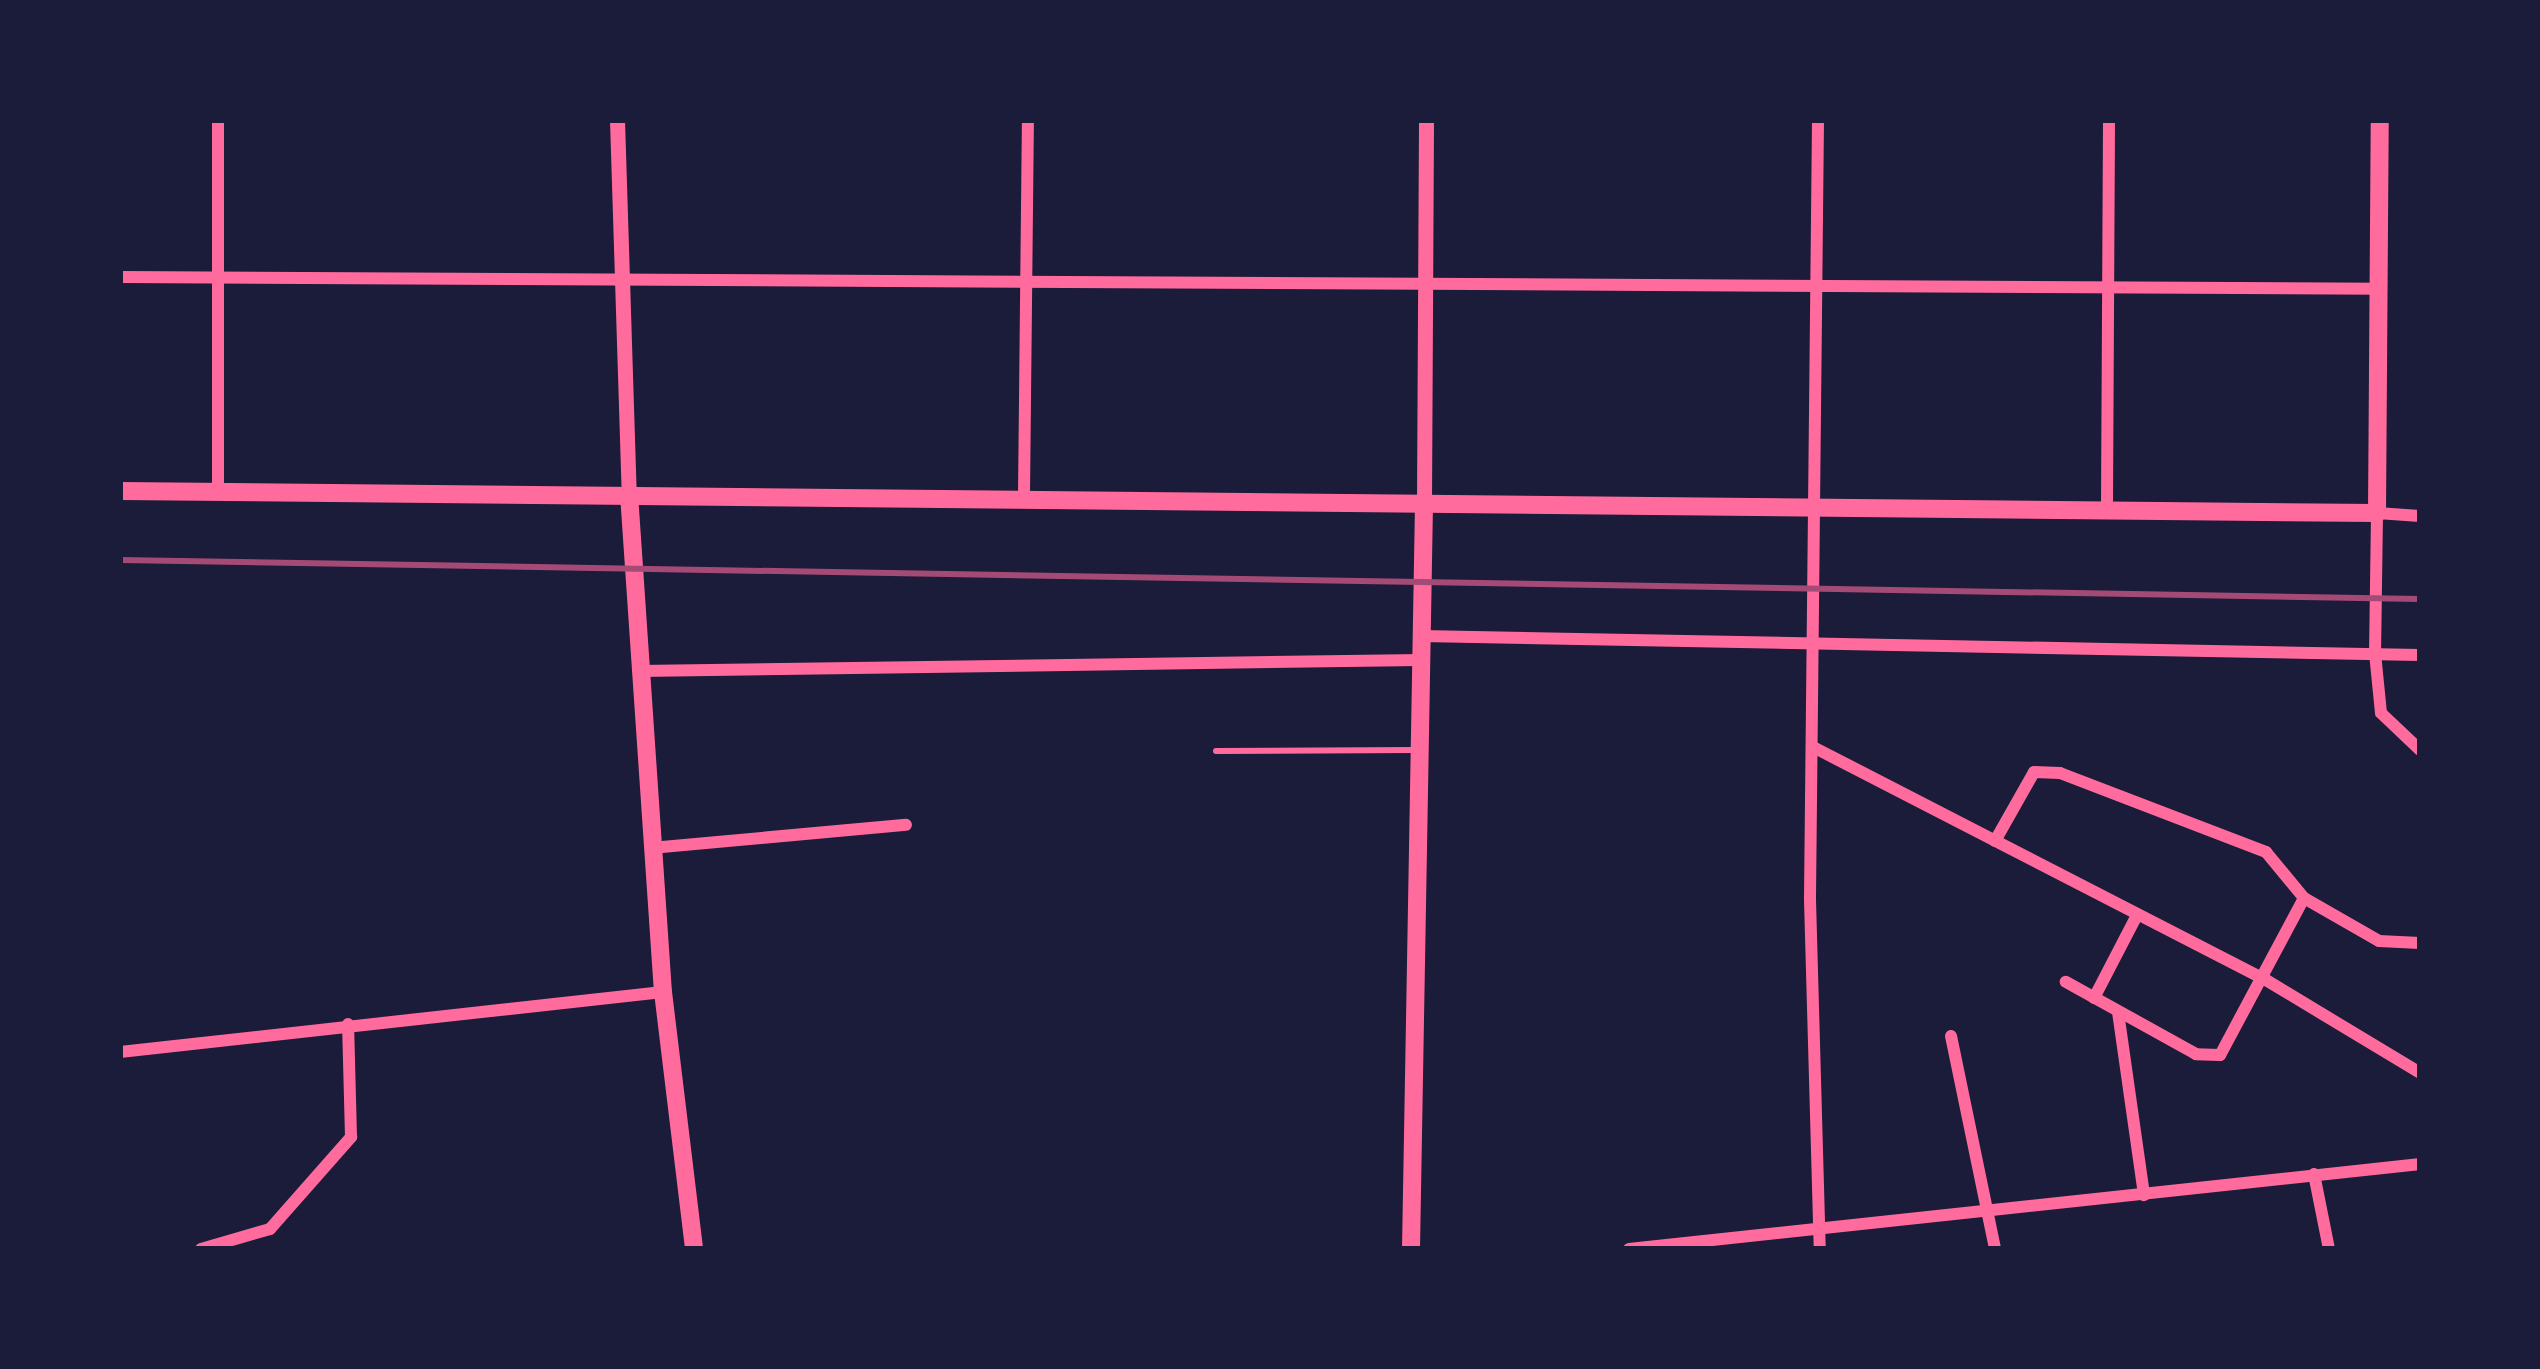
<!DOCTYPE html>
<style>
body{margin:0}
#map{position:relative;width:2540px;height:1369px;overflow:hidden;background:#1b1b3a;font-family:"IBM Plex Serif",serif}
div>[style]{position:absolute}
.service>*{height:6px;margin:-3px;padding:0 3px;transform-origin:3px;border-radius:3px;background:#ff6b9d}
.minor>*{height:12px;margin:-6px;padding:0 6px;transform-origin:6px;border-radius:6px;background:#ff6b9d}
.tertiary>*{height:15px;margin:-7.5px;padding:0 7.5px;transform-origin:7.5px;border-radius:7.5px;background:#ff6b9d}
.secondary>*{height:18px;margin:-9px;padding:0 9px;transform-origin:9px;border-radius:9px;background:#ff6b9d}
.rail>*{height:6px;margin:-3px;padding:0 3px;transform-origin:3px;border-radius:3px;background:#a44b75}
span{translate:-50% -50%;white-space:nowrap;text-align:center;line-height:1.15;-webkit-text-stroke:12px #1b1b3a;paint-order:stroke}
.frame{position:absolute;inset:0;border:123px solid #1b1b3a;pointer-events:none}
</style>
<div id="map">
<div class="service">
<div style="left:1216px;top:751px;width:200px;rotate:-0.3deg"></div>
</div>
<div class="minor">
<div style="left:218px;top:120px;width:372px;rotate:90deg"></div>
<div style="left:1818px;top:120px;width:780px;rotate:90.59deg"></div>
<div style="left:1810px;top:900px;width:349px;rotate:88.4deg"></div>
<div style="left:120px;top:277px;width:2261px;rotate:0.3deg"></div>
<div style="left:1024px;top:494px;width:374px;rotate:-89.4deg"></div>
<div style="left:2107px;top:504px;width:384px;rotate:-89.7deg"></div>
<div style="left:2420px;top:516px;width:43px;rotate:-176deg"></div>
<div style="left:2377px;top:513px;width:140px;rotate:90.8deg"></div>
<div style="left:2375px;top:653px;width:60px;rotate:84.3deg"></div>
<div style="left:2381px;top:713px;width:54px;rotate:43.5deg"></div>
<div style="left:1421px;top:636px;width:999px;rotate:1.09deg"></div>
<div style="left:639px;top:671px;width:782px;rotate:-0.81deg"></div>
<div style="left:1813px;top:747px;width:509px;rotate:27.22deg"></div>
<div style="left:2266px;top:980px;width:180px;rotate:31.1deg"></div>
<div style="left:1995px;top:841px;width:79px;rotate:-60.5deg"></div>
<div style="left:2034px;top:772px;width:26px;rotate:2deg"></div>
<div style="left:2060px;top:773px;width:221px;rotate:21deg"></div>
<div style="left:2266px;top:852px;width:60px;rotate:50.4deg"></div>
<div style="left:2304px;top:898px;width:178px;rotate:118.1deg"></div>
<div style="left:2220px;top:1055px;width:24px;rotate:-178deg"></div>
<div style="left:2196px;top:1054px;width:149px;rotate:-151deg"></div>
<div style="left:651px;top:848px;width:256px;rotate:-5.2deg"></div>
<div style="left:2304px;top:898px;width:86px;rotate:29.8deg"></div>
<div style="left:2379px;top:941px;width:41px;rotate:2.8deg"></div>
<div style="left:2094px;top:998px;width:93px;rotate:-62.6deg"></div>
<div style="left:2118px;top:1012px;width:185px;rotate:81.9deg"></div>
<div style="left:1951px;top:1036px;width:217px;rotate:78.3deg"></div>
<div style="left:120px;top:1052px;width:546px;rotate:-6.31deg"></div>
<div style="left:2314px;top:1174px;width:76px;rotate:78.7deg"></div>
<div style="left:201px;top:1249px;width:72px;rotate:-16.2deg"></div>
<div style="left:270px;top:1229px;width:123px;rotate:-48.6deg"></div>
<div style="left:351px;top:1137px;width:113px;rotate:-91.5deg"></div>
<div style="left:1629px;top:1249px;width:796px;rotate:-6.13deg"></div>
</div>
<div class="tertiary">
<div style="left:617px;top:120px;width:374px;rotate:88.2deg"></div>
<div style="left:1424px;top:503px;width:383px;rotate:-89.7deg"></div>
</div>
<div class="secondary">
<div style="left:120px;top:491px;width:2257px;rotate:0.56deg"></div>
<div style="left:2377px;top:513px;width:393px;rotate:-89.6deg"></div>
<div style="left:629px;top:494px;width:499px;rotate:86.1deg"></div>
<div style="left:663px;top:992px;width:259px;rotate:83.1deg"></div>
<div style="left:1411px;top:1249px;width:746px;rotate:-89deg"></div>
</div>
<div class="rail">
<div style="left:120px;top:560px;width:2300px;rotate:0.97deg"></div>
</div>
<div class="frame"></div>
</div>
